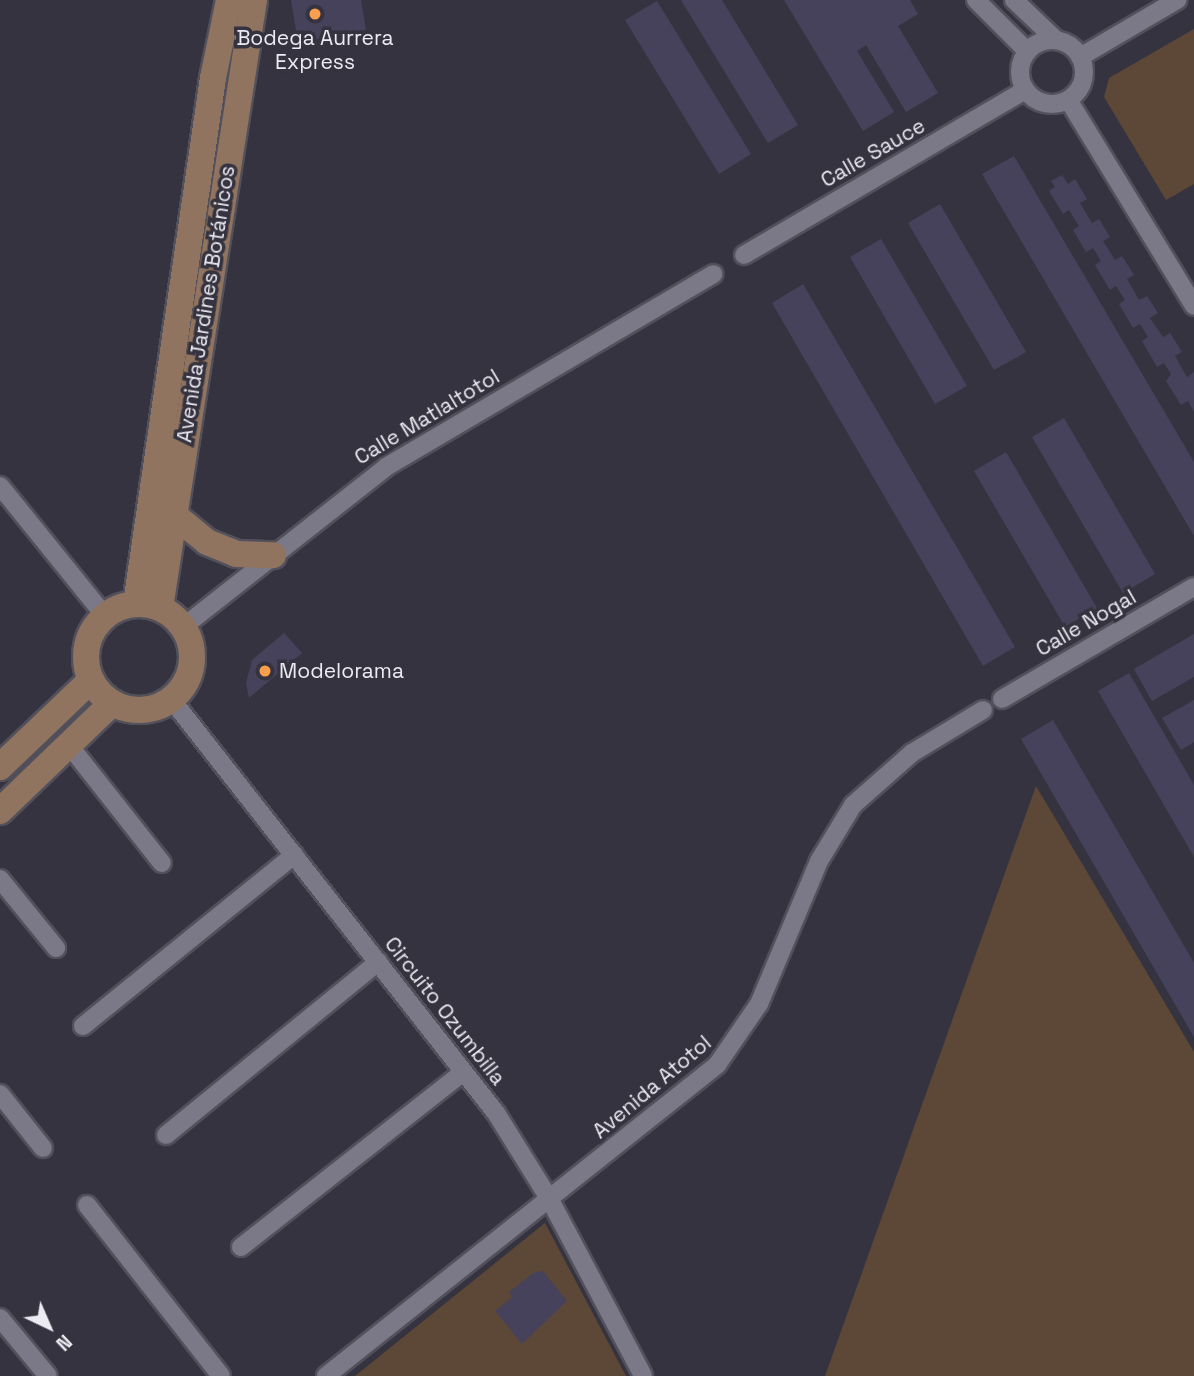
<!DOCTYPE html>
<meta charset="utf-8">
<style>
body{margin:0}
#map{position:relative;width:1194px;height:1376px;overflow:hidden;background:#35333f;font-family:"Space Grotesk",sans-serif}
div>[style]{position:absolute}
.green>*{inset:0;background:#5d4837}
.building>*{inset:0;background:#47425b}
.roads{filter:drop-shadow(2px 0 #52505b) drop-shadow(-2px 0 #52505b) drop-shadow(0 2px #52505b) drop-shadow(0 -2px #52505b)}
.street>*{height:18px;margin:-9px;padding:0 9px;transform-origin:9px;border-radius:9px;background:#7b7887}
.street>.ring{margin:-9px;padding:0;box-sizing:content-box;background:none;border:18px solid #7b7887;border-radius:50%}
.secondary>*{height:26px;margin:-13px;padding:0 13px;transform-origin:13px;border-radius:13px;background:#907460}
.secondary>.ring{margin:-13px;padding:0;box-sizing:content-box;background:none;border:26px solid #907460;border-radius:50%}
.dots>*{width:19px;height:19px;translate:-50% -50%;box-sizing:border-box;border:4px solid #35333f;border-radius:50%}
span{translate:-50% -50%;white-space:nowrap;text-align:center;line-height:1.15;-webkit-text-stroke:7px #35333f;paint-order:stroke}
.poi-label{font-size:21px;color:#eceaf2}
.left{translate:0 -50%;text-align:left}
.street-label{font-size:21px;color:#eceaf2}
.north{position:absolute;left:14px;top:1292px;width:70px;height:70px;-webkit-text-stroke:5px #35333f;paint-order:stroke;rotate:136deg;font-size:19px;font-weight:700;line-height:28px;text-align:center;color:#eceaf2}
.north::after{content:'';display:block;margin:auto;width:24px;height:32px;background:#eceaf2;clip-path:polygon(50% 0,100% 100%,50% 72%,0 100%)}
</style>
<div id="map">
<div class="green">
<div style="clip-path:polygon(1194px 29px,1194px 184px,1166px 200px,1104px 97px,1109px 78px)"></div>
<div style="clip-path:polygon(1036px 786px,1194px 1052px,1194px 1376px,825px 1376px)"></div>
<div style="clip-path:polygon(545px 1223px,626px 1376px,355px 1376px)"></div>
</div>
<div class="building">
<div style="clip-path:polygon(291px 0,361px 0,366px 30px,298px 43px)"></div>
<div style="clip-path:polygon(681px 0,722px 0,798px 125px,768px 143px)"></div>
<div style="clip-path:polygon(784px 0,910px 0,918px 14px,898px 26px,938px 93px,906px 112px,866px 45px,857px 51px,894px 112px,863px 131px)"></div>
<div style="clip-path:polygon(657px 1px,751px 154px,719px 174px,625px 20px)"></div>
<div style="clip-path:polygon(1014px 156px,1194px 462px,1194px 536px,982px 174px)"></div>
<div style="clip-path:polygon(1062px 175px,1068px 184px,1075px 179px,1087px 199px,1080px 203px,1092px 223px,1099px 219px,1110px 237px,1103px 241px,1115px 260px,1122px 256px,1134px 275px,1127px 279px,1139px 300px,1147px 296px,1158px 313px,1150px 318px,1163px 337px,1170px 333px,1182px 352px,1175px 356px,1187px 377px,1194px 372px,1194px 412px,1188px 401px,1181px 405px,1166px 381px,1171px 374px,1164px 363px,1157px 367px,1142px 341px,1148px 337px,1140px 324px,1133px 328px,1119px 304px,1125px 300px,1116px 286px,1110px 290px,1095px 265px,1101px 261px,1093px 248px,1086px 252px,1073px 230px,1079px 226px,1069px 210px,1063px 214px,1049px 191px,1055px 187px,1051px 181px)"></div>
<div style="clip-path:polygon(940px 204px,1026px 352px,994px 370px,908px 223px)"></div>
<div style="clip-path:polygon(881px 239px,967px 386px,935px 404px,850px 257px)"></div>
<div style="clip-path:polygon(803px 284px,1015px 647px,983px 666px,772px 303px)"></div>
<div style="clip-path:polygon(1064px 418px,1155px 574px,1123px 593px,1032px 437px)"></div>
<div style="clip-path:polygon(1006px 452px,1097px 608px,1065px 627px,974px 471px)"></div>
<div style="clip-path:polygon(284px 633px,302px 653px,249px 698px,246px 683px,252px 660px)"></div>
<div style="clip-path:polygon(1194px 634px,1194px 677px,1152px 701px,1134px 669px)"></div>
<div style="clip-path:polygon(1129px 673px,1194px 785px,1194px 857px,1098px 691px)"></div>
<div style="clip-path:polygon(1194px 700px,1194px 742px,1181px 750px,1162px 718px)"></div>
<div style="clip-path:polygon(1053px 720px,1194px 963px,1194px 1037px,1021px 739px)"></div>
<div style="clip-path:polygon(543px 1271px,567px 1301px,522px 1344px,495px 1311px,512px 1297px,509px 1292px,533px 1273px)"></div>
</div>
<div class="roads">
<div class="street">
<div style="left:976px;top:0;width:72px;rotate:45deg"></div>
<div style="left:1014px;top:0;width:58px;rotate:43.6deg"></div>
<div class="ring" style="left:1020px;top:40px;width:46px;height:46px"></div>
<div style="left:1080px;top:57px;width:113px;rotate:-30.4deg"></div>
<div style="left:1069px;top:101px;width:240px;rotate:58.6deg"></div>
<div style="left:744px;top:255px;width:326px;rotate:-30.4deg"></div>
<div style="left:0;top:486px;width:167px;rotate:51.1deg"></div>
<div style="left:183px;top:627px;width:258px;rotate:-38.2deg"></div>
<div style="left:386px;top:467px;width:380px;rotate:-30.5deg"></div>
<div style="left:1002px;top:699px;width:222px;rotate:-30.3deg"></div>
<div style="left:172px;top:700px;width:525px;rotate:51.89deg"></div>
<div style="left:496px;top:1113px;width:102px;rotate:58.2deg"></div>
<div style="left:550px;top:1200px;width:199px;rotate:62.1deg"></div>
<div style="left:69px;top:745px;width:150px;rotate:51.8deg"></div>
<div style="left:0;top:879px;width:89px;rotate:50.9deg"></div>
<div style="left:83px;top:1026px;width:272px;rotate:-39deg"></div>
<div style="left:0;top:1094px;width:69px;rotate:51.5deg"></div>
<div style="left:166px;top:1135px;width:274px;rotate:-39.2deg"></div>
<div style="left:87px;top:1205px;width:217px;rotate:51.9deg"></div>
<div style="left:241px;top:1247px;width:283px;rotate:-38.2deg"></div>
<div style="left:0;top:1318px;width:75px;rotate:50.4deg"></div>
<div style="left:326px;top:1376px;width:500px;rotate:-38.5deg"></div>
<div style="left:717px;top:1065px;width:74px;rotate:-55.5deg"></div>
<div style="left:759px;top:1004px;width:155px;rotate:-67.2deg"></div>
<div style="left:819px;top:861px;width:66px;rotate:-58.7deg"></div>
<div style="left:853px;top:805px;width:79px;rotate:-41.4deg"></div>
<div style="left:912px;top:753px;width:83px;rotate:-31.2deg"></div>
</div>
<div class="secondary">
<div style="left:174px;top:515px;width:43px;rotate:39.3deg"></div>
<div style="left:207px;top:542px;width:31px;rotate:22deg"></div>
<div style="left:236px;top:554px;width:37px;rotate:2deg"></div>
<div class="ring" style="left:86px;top:604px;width:80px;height:80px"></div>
<div style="left:136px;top:604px;width:532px;rotate:-81.67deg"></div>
<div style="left:213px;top:78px;width:80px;rotate:-78.4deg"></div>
<div style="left:160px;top:608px;width:615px;rotate:-81.21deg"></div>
<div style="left:0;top:767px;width:124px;rotate:-43.7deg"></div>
<div style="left:0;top:811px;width:154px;rotate:-43.9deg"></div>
</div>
</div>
<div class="dots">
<div style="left:315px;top:14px;background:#fa9f4e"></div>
<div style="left:265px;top:671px;background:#fa9f4e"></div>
</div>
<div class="poi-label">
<span style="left:315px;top:50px">Bodega Aurrera<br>Express</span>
<span class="left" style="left:279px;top:671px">Modelorama</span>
</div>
<div class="street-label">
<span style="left:873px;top:153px;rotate:-30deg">Calle Sauce</span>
<span style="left:206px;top:304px;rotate:-81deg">Avenida Jardines Botánicos</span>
<span style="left:427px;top:417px;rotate:-31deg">Calle Matlaltotol</span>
<span style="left:1086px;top:623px;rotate:-30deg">Calle Nogal</span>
<span style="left:445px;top:1011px;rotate:52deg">Circuito Ozumbilla</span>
<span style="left:652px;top:1087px;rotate:-40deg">Avenida Atotol</span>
</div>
<div class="north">N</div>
</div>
